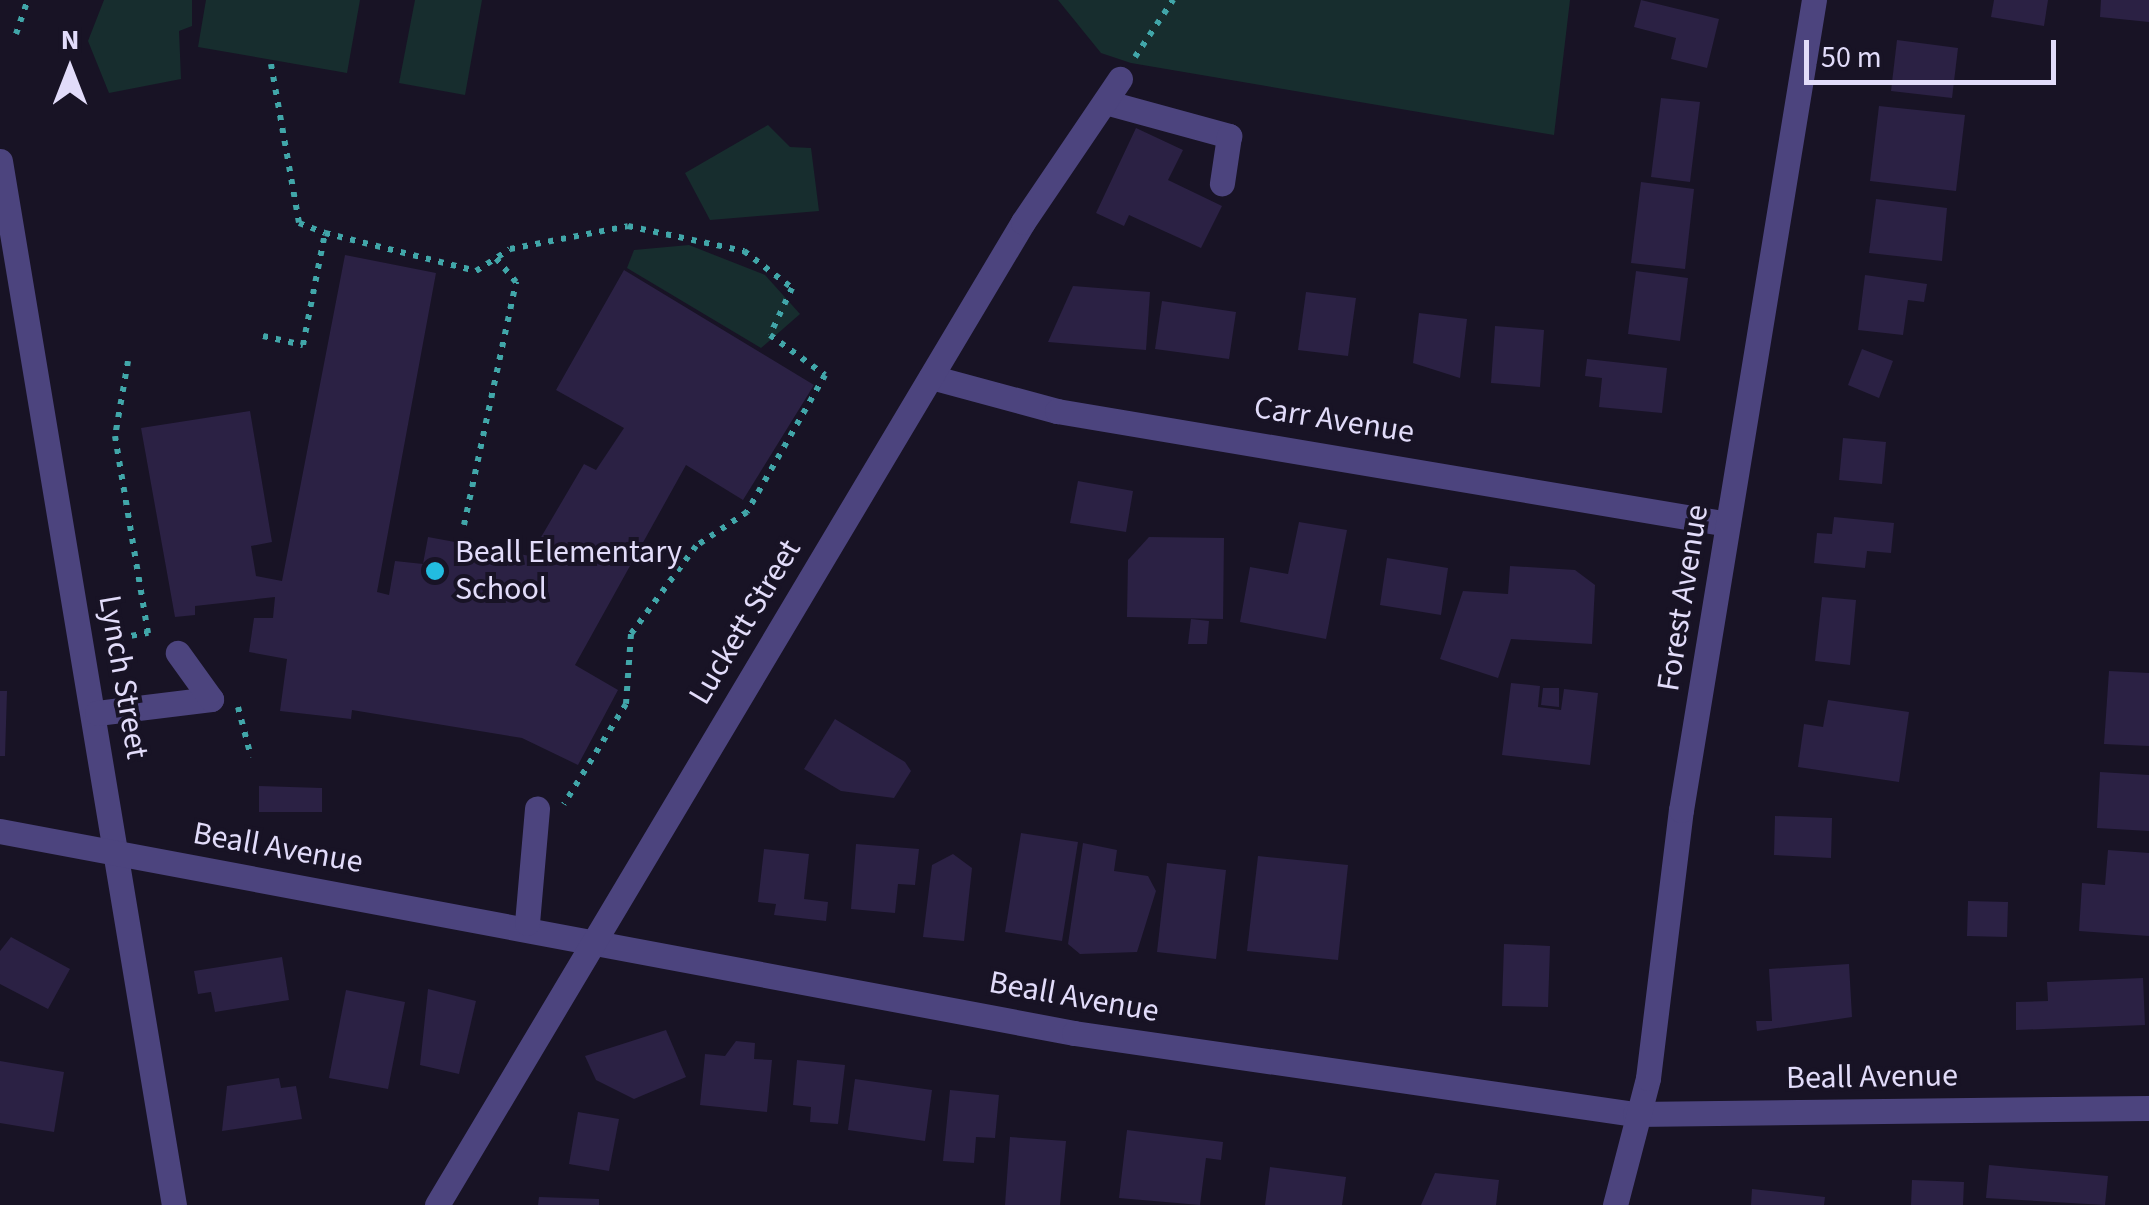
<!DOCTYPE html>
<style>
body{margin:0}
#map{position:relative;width:2149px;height:1205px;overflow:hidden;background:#181325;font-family:"Source Sans 3",sans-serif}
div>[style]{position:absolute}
.green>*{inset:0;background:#172d2e}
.building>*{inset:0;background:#2b2144}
.path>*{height:6px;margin-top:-3px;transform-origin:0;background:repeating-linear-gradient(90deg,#41a6a9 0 5px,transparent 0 13px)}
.minor>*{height:25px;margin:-12.5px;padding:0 12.5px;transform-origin:12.5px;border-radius:12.5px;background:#4c447e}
.dots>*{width:28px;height:28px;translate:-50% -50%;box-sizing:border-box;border:5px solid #181325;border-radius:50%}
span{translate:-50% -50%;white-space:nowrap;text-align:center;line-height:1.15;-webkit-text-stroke:8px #181325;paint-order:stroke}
.street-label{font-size:32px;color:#e2dcfa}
.poi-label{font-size:32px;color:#e2dcfa}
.left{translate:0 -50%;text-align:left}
.north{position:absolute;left:20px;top:20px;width:100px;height:100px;-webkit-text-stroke:8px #181325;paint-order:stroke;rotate:0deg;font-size:28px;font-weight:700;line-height:40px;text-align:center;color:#e2dcfa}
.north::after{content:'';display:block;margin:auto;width:35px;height:45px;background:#e2dcfa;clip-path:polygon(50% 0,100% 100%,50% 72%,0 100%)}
.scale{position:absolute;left:1804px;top:40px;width:252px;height:45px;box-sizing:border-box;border:5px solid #e2dcfa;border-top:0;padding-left:12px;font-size:30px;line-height:35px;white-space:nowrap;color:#e2dcfa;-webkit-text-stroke:8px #181325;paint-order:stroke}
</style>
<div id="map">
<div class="green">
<div style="clip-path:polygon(104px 0,192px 0,192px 26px,179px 31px,181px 79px,109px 93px,88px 41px)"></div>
<div style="clip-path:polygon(206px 0,360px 0,347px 73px,198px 47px)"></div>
<div style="clip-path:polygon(415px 0,482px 0,465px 95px,399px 83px)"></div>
<div style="clip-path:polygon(1058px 0,1570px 0,1554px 135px,1131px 63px,1101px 53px)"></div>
<div style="clip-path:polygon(768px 125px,790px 147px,811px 148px,819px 211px,710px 220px,685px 173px)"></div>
<div style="clip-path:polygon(689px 245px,765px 275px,800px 314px,761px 348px,627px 268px,634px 250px)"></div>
</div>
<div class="building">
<div style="clip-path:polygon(1641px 0,1719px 19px,1707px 68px,1671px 59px,1676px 38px,1634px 27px)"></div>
<div style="clip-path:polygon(1994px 0,2048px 0,2044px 26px,1991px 17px)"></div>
<div style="clip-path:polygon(2101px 0,2149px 0,2149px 22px,2100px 17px)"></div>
<div style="clip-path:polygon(1897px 40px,1958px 48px,1952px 98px,1891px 91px)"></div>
<div style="clip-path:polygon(1661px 98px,1700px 102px,1690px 182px,1651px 177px)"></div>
<div style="clip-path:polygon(1879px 106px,1965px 115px,1956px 191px,1870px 181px)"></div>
<div style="clip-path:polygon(1136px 128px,1183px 150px,1168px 180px,1222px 206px,1201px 248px,1129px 215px,1124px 226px,1096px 213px)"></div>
<div style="clip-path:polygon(1641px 182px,1694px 189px,1685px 269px,1631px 263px)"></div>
<div style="clip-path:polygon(1876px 199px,1947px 208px,1942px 261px,1869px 253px)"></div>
<div style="clip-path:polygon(345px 255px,436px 273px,377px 592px,389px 595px,395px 561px,423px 564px,428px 537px,530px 556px,584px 464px,596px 470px,624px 428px,556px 390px,624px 270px,814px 385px,743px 500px,686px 465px,575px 665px,618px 690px,578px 765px,522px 738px,352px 710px,351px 719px,280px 711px,287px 659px,249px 652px,254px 618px,273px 618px,275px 597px,195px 606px,195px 615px,175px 617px,141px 428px,250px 411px,272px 542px,251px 546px,256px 576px,282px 581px)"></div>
<div style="clip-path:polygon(1636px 271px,1688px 278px,1680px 341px,1628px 334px)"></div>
<div style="clip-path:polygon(1865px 275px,1927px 284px,1924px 302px,1908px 300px,1903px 335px,1858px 330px)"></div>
<div style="clip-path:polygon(1073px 286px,1150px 292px,1146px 350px,1048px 342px)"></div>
<div style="clip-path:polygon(1306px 292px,1356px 298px,1348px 356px,1298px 350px)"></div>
<div style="clip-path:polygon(1162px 301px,1236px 312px,1229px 359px,1155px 349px)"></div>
<div style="clip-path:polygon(1419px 313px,1467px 319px,1460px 378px,1413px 363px)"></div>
<div style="clip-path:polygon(1495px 326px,1544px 330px,1540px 387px,1491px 383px)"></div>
<div style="clip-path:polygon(1862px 349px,1893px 361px,1879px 398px,1848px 385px)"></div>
<div style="clip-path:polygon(1587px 359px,1667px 368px,1662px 413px,1599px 407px,1602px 378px,1585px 376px)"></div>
<div style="clip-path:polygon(1843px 438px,1886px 442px,1882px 484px,1839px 480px)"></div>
<div style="clip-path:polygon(1078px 481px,1133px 491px,1126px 532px,1070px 523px)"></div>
<div style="clip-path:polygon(1834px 517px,1894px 523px,1891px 553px,1867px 551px,1865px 568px,1814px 563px,1817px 533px,1832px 534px)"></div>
<div style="clip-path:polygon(1299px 522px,1347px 530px,1326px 639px,1240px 622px,1250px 567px,1288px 574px)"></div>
<div style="clip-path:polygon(1149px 537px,1224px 538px,1223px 619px,1127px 617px,1128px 560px)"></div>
<div style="clip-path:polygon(1387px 558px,1448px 568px,1441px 615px,1380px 605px)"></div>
<div style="clip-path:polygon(1510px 566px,1575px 570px,1595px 585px,1592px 644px,1511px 639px,1498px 678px,1440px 659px,1463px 591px,1508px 594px)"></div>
<div style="clip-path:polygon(1822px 597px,1856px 600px,1850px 665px,1815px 661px)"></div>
<div style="clip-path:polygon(1191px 619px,1209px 621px,1207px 644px,1188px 644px)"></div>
<div style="clip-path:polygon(2109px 671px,2149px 673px,2149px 746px,2104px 744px)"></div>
<div style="clip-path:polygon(1511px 683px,1540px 686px,1538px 707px,1561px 710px,1564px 689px,1598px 693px,1590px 765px,1502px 755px)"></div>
<div style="clip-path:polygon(1543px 688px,1559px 688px,1559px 707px,1541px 705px)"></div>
<div style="clip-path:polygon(0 691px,7px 691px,5px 756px,0 756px)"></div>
<div style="clip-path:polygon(1828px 700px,1909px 712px,1899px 782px,1798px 767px,1804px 724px,1823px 727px)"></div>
<div style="clip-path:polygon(835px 719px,905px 762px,911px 771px,894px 798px,841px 791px,804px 769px)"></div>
<div style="clip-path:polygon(2100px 772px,2149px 775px,2149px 831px,2097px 828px)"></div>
<div style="clip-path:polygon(259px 786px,322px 788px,322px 812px,259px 812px)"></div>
<div style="clip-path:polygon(1775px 816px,1832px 818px,1831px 858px,1774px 855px)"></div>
<div style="clip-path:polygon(1021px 833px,1078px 842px,1062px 941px,1005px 932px)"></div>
<div style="clip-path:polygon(1083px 843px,1117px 850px,1114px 871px,1148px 876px,1156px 891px,1137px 952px,1080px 954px,1068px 944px)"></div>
<div style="clip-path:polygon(856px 844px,919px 849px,915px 885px,898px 884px,895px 913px,851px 909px)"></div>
<div style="clip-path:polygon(764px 849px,809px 854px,804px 899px,828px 902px,826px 921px,774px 915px,776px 904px,758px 902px)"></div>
<div style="clip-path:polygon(2108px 850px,2149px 853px,2149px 936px,2079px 931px,2082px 883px,2105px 885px)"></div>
<div style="clip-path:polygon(953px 854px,972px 868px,964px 941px,923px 937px,932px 865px)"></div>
<div style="clip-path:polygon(1258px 856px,1348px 865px,1338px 960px,1247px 951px)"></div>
<div style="clip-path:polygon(1167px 863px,1226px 870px,1216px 959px,1157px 952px)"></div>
<div style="clip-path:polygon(1968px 901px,2008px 902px,2007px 937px,1967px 936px)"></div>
<div style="clip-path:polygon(11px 937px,70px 969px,48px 1009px,0 984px,0 951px)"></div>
<div style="clip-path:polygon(1504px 944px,1550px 946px,1548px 1007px,1502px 1006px)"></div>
<div style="clip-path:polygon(282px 957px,289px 1000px,215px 1012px,211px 992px,198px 994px,194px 971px)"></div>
<div style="clip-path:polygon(1849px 964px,1852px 1017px,1757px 1031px,1756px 1021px,1772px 1021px,1769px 969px)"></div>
<div style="clip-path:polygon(2143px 978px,2145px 1025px,2016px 1030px,2016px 1002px,2048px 1001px,2047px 982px)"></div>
<div style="clip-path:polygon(428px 989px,476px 1001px,459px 1074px,420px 1065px)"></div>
<div style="clip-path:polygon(346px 990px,405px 1002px,388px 1089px,329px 1078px)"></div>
<div style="clip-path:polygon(666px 1030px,686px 1077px,634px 1099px,596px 1080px,585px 1056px)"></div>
<div style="clip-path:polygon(736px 1041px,755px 1043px,754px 1059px,772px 1060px,767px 1112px,700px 1105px,705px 1054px,725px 1056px)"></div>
<div style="clip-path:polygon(797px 1060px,845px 1065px,838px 1124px,810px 1122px,811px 1107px,793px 1105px)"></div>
<div style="clip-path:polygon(0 1061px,64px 1072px,54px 1132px,0 1123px)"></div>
<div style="clip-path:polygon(279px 1078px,281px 1088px,296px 1086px,302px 1119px,222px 1131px,227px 1086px)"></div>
<div style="clip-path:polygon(855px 1079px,932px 1090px,925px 1141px,848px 1130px)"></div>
<div style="clip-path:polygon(950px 1090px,999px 1095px,995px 1138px,976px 1137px,974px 1163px,943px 1161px)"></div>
<div style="clip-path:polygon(578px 1112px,619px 1119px,609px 1171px,569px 1164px)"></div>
<div style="clip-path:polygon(1127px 1130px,1223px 1142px,1221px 1160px,1206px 1158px,1200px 1205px,1119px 1198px)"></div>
<div style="clip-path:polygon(1010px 1137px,1066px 1141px,1060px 1205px,1005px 1205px)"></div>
<div style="clip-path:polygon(1989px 1165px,2108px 1176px,2105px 1205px,1986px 1198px)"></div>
<div style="clip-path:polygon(1270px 1167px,1346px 1177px,1342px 1205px,1265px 1205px)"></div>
<div style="clip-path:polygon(1435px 1173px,1499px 1180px,1496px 1205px,1421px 1205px)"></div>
<div style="clip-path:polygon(1912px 1180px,1964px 1182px,1963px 1205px,1911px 1205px)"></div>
<div style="clip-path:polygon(1752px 1189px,1825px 1197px,1824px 1205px,1751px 1205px)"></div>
<div style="clip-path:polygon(539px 1197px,599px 1199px,599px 1205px,538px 1205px)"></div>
</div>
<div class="path">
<div style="left:16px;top:34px;width:36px;rotate:-71deg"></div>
<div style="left:1135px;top:57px;width:69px;rotate:-56.3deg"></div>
<div style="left:271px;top:64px;width:161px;rotate:80deg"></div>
<div style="left:299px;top:223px;width:28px;rotate:21deg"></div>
<div style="left:263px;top:336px;width:41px;rotate:12.7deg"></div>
<div style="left:303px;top:345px;width:114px;rotate:-78.9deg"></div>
<div style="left:325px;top:233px;width:156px;rotate:14.1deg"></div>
<div style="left:476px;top:271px;width:40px;rotate:-32.9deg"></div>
<div style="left:510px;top:249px;width:120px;rotate:-11deg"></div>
<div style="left:628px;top:226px;width:119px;rotate:12.2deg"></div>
<div style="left:744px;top:251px;width:61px;rotate:37.6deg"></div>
<div style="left:792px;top:288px;width:52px;rotate:115.1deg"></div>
<div style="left:770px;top:335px;width:68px;rotate:36deg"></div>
<div style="left:825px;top:375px;width:158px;rotate:119.7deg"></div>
<div style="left:747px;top:512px;width:61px;rotate:146.3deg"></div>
<div style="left:696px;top:546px;width:109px;rotate:126.5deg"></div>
<div style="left:631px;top:634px;width:70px;rotate:94.1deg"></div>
<div style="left:626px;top:704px;width:118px;rotate:121.8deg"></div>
<div style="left:128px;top:361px;width:76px;rotate:99.8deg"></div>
<div style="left:115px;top:436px;width:200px;rotate:80.5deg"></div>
<div style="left:464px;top:525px;width:249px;rotate:-77.9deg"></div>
<div style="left:516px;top:282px;width:31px;rotate:-130deg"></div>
<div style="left:106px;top:640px;width:43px;rotate:-9.5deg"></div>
<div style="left:238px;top:707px;width:52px;rotate:75.4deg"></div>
</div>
<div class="minor">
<div style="left:1105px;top:102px;width:129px;rotate:15.3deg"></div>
<div style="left:1229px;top:136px;width:48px;rotate:98.5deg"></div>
<div style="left:0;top:161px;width:1058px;rotate:80.54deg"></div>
<div style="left:931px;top:377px;width:131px;rotate:15.1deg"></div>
<div style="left:1057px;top:411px;width:680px;rotate:9.56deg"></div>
<div style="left:97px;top:713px;width:115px;rotate:-7deg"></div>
<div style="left:211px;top:699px;width:57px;rotate:-125.7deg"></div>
<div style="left:0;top:831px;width:1093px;rotate:10.65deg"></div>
<div style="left:1074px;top:1033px;width:567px;rotate:8.22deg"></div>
<div style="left:1635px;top:1114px;width:514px;rotate:-0.67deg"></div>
<div style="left:527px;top:923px;width:115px;rotate:-85deg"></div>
<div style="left:437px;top:1205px;width:1144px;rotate:-59.2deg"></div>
<div style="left:1023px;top:222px;width:173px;rotate:-55.9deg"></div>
<div style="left:1615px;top:1205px;width:131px;rotate:-75.4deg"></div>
<div style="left:1648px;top:1078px;width:270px;rotate:-83deg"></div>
<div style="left:1681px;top:810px;width:821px;rotate:-80.68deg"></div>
</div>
<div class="dots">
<div style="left:435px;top:571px;background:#22bce0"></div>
</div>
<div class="street-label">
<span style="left:1334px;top:420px;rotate:9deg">Carr Avenue</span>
<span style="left:1683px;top:598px;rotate:-81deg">Forest Avenue</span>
<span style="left:745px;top:622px;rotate:-59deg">Luckett Street</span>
<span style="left:123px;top:677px;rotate:80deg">Lynch Street</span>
<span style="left:278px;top:848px;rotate:10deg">Beall Avenue</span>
<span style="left:1074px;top:997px;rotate:10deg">Beall Avenue</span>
<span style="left:1872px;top:1077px;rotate:-1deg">Beall Avenue</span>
</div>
<div class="poi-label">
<span class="left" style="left:455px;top:571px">Beall Elementary<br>School</span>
</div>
<div class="north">N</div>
<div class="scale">50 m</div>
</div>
